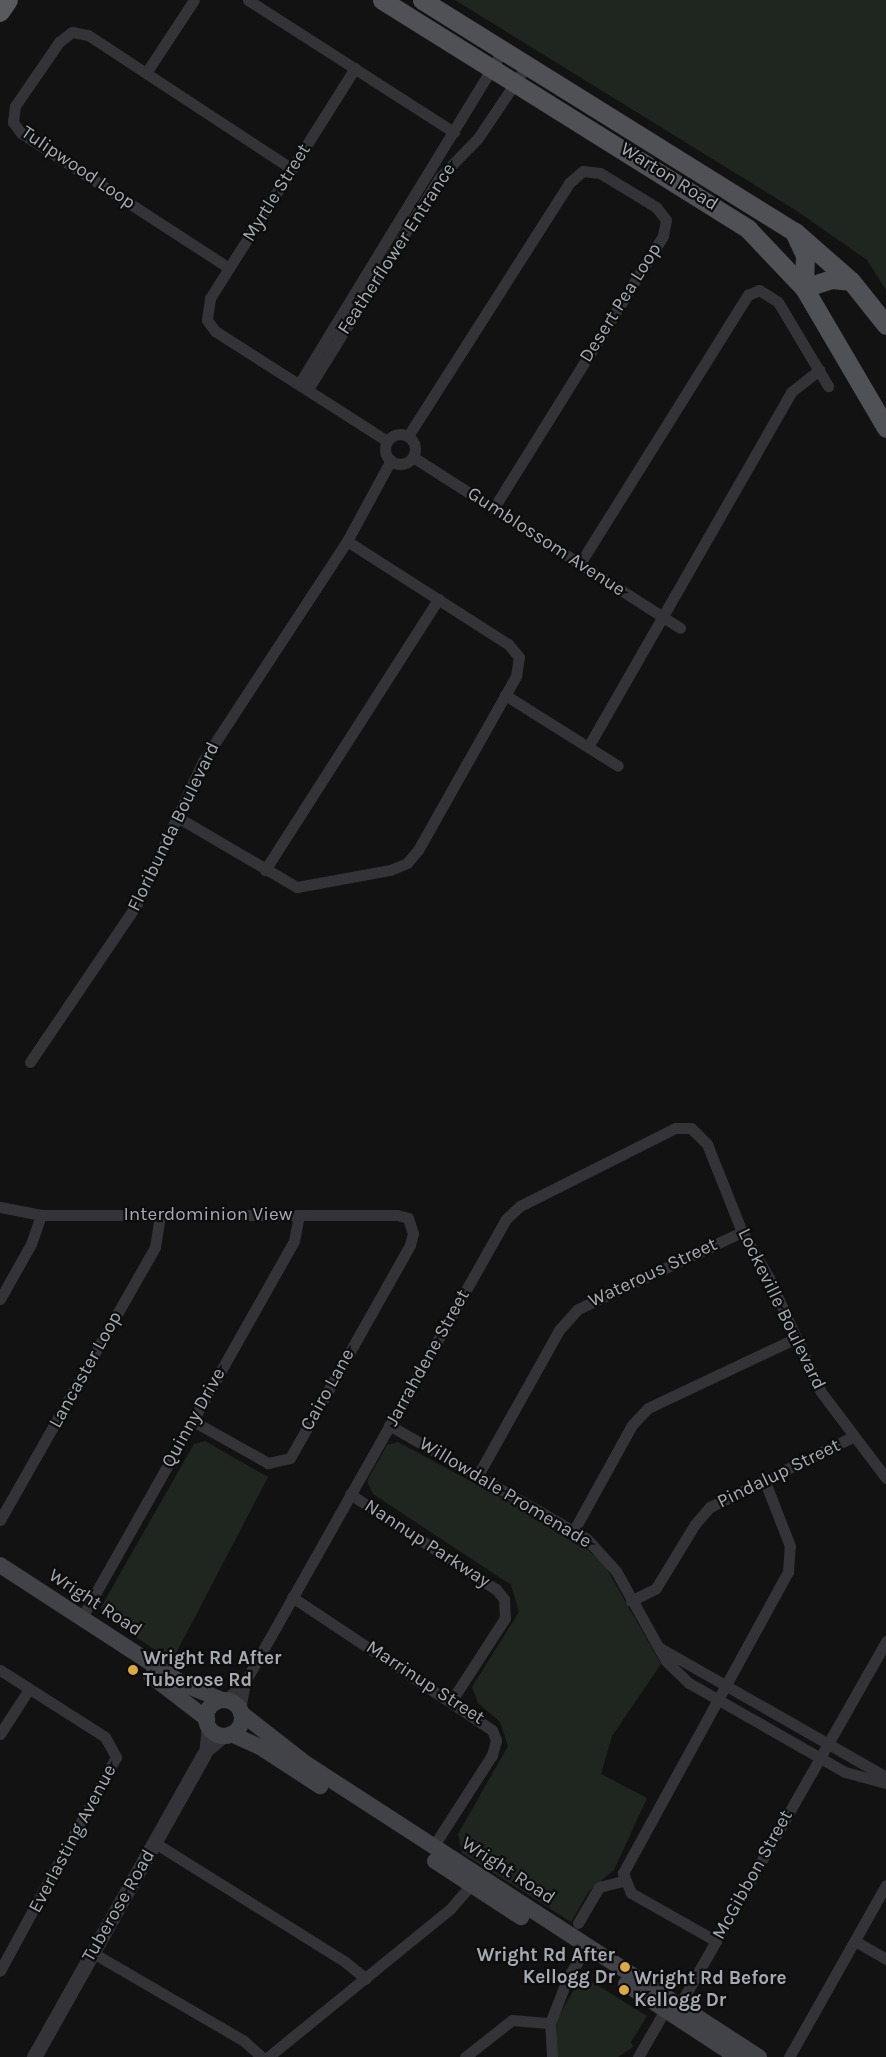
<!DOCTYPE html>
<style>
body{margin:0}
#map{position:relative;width:886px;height:2057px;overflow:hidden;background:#121213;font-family:Karla,sans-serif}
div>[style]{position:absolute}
.green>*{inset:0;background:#1f2620}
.minor>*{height:11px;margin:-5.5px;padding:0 5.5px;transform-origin:5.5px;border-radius:5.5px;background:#343438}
.minor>.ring{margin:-5.5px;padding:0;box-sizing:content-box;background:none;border:11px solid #343438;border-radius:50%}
.tertiary>*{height:15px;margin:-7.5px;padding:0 7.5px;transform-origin:7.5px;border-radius:7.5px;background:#343438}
.secondary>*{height:16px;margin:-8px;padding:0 8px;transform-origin:8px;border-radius:8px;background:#424348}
.secondary>.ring{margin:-8px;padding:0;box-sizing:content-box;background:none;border:16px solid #424348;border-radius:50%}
.primary>*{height:19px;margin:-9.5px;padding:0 9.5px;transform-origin:9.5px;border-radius:9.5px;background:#505156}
.trunk>*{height:20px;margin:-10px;padding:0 10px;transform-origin:10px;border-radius:10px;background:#585a5f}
.dots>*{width:14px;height:14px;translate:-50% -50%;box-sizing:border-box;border:2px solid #0d0d0e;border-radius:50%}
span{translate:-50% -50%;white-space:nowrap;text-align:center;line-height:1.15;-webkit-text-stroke:4.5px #0d0d0e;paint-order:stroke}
.street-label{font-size:19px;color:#a5a9b2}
.poi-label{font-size:19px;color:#a5a9b2;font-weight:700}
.left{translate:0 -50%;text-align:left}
.right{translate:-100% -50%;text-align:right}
</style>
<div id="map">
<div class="green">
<div style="clip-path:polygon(455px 0,886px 0,886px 290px,867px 260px,797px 211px)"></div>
<div style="clip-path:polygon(205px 1441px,268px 1477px,172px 1661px,104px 1616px,101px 1607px,194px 1444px)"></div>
<div style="clip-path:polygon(398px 1442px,572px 1536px,604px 1564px,661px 1664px,612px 1736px,601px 1774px,647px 1798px,614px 1870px,589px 1891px,571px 1922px,462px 1853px,458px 1834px,508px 1746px,500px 1722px,478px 1703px,472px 1687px,519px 1612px,511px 1585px,373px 1494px,367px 1481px,387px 1445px)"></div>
<div style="clip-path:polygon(589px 1980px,647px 2016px,631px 2042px,633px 2047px,618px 2057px,557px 2057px,557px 2019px,576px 1986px)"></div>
</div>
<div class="minor">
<div style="left:248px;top:0;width:245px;rotate:32.7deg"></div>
<div style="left:355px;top:68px;width:272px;rotate:122.2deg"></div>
<div style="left:210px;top:298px;width:22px;rotate:98deg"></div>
<div style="left:207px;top:320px;width:14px;rotate:54deg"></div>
<div style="left:215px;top:331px;width:204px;rotate:32.6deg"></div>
<div style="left:146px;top:73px;width:87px;rotate:-56.7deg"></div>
<div style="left:229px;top:268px;width:248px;rotate:-147deg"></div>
<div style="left:21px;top:133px;width:14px;rotate:-126deg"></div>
<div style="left:13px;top:122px;width:16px;rotate:-83deg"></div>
<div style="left:15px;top:106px;width:78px;rotate:-55.5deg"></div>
<div style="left:59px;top:42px;width:16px;rotate:-38deg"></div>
<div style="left:72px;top:32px;width:16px;rotate:11deg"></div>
<div style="left:88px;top:35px;width:244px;rotate:33.3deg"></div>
<div style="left:299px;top:384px;width:391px;rotate:-58.6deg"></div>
<div style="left:308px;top:389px;width:250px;rotate:-58.1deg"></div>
<div style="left:440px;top:177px;width:54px;rotate:-45.7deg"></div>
<div style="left:478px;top:138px;width:88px;rotate:-56.1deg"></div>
<div class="ring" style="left:385px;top:434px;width:19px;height:19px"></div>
<div style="left:408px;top:436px;width:300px;rotate:-57.5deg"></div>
<div style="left:569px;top:183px;width:18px;rotate:-41deg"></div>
<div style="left:583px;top:171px;width:17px;rotate:7deg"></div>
<div style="left:600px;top:173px;width:66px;rotate:31.3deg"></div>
<div style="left:656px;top:207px;width:16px;rotate:52deg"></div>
<div style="left:666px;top:220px;width:16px;rotate:101deg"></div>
<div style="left:663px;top:236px;width:322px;rotate:121.9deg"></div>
<div style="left:413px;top:457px;width:317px;rotate:32.6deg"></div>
<div style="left:579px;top:565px;width:319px;rotate:-58deg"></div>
<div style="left:748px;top:295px;width:12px;rotate:-24deg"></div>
<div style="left:759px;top:290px;width:22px;rotate:32deg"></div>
<div style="left:778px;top:302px;width:98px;rotate:59.2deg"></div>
<div style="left:505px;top:695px;width:133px;rotate:32.1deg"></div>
<div style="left:588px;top:747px;width:409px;rotate:-60.2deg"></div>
<div style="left:791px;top:392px;width:36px;rotate:-38deg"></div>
<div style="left:177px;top:817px;width:139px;rotate:30.3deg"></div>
<div style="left:297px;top:887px;width:95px;rotate:-10.4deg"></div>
<div style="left:390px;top:870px;width:18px;rotate:-22deg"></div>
<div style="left:407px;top:863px;width:17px;rotate:-50deg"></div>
<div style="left:418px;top:850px;width:200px;rotate:-60.6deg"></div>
<div style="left:516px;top:676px;width:19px;rotate:-81deg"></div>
<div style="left:519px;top:657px;width:17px;rotate:-130deg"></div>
<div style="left:508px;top:644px;width:191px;rotate:-147.4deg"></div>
<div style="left:265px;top:870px;width:322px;rotate:-57.4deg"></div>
<div style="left:30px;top:1062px;width:191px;rotate:-55.9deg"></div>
<div style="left:137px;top:904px;width:157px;rotate:-65.2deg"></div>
<div style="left:203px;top:761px;width:263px;rotate:-56.8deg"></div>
<div style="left:347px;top:541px;width:92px;rotate:-61.5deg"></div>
<div style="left:0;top:1207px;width:42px;rotate:11deg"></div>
<div style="left:41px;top:1215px;width:356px"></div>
<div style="left:397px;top:1215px;width:11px;rotate:15deg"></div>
<div style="left:408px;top:1218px;width:16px;rotate:72deg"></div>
<div style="left:413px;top:1233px;width:12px;rotate:104deg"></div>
<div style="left:410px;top:1245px;width:244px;rotate:119.4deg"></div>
<div style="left:290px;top:1458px;width:23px;rotate:167deg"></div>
<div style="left:268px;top:1463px;width:86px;rotate:-150.8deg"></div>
<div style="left:0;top:1299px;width:63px;rotate:-60.6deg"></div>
<div style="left:31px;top:1244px;width:31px;rotate:-71deg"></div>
<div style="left:389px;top:1425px;width:228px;rotate:29.9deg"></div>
<div style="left:587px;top:1539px;width:43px;rotate:47.8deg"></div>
<div style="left:616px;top:1571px;width:103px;rotate:60.9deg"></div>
<div style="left:666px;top:1661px;width:32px;rotate:44deg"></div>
<div style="left:689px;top:1683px;width:180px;rotate:29.7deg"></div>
<div style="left:845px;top:1772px;width:42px;rotate:15deg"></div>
<div style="left:478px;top:1475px;width:166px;rotate:-60.8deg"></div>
<div style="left:559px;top:1330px;width:28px;rotate:-48deg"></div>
<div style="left:578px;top:1309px;width:181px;rotate:-25.2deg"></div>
<div style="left:350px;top:1494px;width:174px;rotate:33.1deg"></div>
<div style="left:496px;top:1589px;width:13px;rotate:51deg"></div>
<div style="left:504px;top:1599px;width:19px;rotate:87deg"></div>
<div style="left:505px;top:1618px;width:98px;rotate:122.9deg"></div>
<div style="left:0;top:1520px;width:314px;rotate:-60.4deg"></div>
<div style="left:155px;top:1247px;width:31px;rotate:-81deg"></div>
<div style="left:574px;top:1530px;width:120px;rotate:-61.1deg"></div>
<div style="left:632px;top:1425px;width:23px;rotate:-47deg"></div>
<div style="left:648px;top:1408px;width:164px;rotate:-25.3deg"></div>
<div style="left:292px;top:1597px;width:240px;rotate:33.6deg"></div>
<div style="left:492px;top:1730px;width:11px;rotate:68deg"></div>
<div style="left:496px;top:1740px;width:16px;rotate:105deg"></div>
<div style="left:492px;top:1755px;width:109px;rotate:122.7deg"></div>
<div style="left:631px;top:1601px;width:28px;rotate:-27deg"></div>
<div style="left:656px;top:1588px;width:75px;rotate:-58.6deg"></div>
<div style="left:695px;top:1524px;width:23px;rotate:-49deg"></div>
<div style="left:710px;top:1507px;width:158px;rotate:-26.2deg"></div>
<div style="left:81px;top:1619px;width:434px;rotate:-60.6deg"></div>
<div style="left:294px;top:1241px;width:26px;rotate:-79deg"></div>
<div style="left:660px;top:1648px;width:260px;rotate:29.7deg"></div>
<div style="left:0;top:1670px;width:125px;rotate:32.5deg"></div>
<div style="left:105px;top:1737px;width:23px;rotate:61deg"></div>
<div style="left:116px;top:1757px;width:243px;rotate:118.5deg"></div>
<div style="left:225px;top:1700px;width:27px;rotate:-42deg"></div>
<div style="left:245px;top:1682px;width:531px;rotate:-60.59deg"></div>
<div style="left:506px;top:1219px;width:19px;rotate:-43deg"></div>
<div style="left:520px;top:1206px;width:174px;rotate:-26.7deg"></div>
<div style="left:675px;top:1128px;width:16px"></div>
<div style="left:691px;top:1128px;width:23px;rotate:45deg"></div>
<div style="left:707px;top:1144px;width:95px;rotate:68.3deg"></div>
<div style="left:742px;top:1232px;width:53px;rotate:59.6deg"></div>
<div style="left:769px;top:1278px;width:125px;rotate:65.5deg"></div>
<div style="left:821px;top:1392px;width:108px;rotate:52.9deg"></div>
<div style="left:240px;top:1710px;width:28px;rotate:-80deg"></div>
<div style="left:0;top:1734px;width:54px;rotate:-57.2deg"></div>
<div style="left:204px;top:1754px;width:31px;rotate:-84deg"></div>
<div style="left:204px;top:1754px;width:30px;rotate:-40deg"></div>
<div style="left:155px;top:1843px;width:223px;rotate:32deg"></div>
<div style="left:344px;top:1961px;width:28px;rotate:39deg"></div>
<div style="left:578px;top:1923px;width:42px;rotate:-59.7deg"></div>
<div style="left:599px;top:1887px;width:25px;rotate:-14deg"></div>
<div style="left:716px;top:1941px;width:98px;rotate:-150.5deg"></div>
<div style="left:631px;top:1893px;width:22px;rotate:-112deg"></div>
<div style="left:623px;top:1873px;width:343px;rotate:-61.3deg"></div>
<div style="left:788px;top:1572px;width:26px;rotate:-86deg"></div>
<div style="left:790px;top:1546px;width:69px;rotate:-111.3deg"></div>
<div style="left:855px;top:1941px;width:36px;rotate:30deg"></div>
<div style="left:93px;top:1953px;width:175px;rotate:30.2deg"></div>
<div style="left:244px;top:2041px;width:24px;rotate:42deg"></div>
<div style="left:679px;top:2006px;width:420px;rotate:-60.4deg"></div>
<div style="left:268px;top:2057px;width:235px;rotate:-39.1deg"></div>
<div style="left:450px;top:1909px;width:38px;rotate:-49deg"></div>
<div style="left:465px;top:2057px;width:60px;rotate:-38.2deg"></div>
<div style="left:512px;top:2020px;width:38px;rotate:5deg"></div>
<div style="left:552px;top:2057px;width:34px;rotate:-93deg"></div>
<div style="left:550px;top:2023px;width:49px;rotate:-68.6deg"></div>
<div style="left:568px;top:1977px;width:36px;rotate:-58deg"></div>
<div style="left:638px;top:2057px;width:54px;rotate:-60.1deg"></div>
<div style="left:789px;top:2057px;width:197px;rotate:-60.6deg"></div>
</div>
<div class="tertiary">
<div style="left:34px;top:2057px;width:347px;rotate:-60.7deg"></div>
</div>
<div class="secondary">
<div style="left:0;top:1565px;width:218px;rotate:33deg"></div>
<div style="left:183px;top:1684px;width:42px;rotate:22.3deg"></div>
<div style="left:151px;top:1676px;width:71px;rotate:37.5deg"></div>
<div class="ring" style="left:206px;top:1700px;width:20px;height:20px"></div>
<div style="left:241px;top:1713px;width:81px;rotate:38deg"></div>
<div style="left:305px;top:1763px;width:541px;rotate:32.93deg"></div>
<div style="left:231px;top:1734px;width:32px;rotate:24deg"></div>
<div style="left:260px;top:1747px;width:72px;rotate:33deg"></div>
<div style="left:435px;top:1861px;width:103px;rotate:33.1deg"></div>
<div style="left:626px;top:1984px;width:133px;rotate:33.3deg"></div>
</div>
<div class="primary">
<div style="left:382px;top:0;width:432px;rotate:32deg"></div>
<div style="left:748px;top:229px;width:81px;rotate:46.5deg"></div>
<div style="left:804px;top:288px;width:162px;rotate:59.6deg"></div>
<div style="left:422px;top:0;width:439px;rotate:31.9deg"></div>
<div style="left:795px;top:232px;width:74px;rotate:41.2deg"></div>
<div style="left:851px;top:281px;width:56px;rotate:51.5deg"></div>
<div style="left:796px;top:236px;width:21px;rotate:65deg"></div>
<div style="left:805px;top:255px;width:33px;rotate:92deg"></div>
<div style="left:804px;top:288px;width:29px;rotate:-18deg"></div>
<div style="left:832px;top:279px;width:19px;rotate:6deg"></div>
</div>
<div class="trunk">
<div style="left:0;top:12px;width:14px;rotate:-56deg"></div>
</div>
<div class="dots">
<div style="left:133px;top:1670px;background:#daa844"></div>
<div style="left:625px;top:1967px;background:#daa844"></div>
<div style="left:624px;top:1990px;background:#daa844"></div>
</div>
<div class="street-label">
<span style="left:78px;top:168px;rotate:34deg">Tulipwood Loop</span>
<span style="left:669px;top:177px;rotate:32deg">Warton Road</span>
<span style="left:277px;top:193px;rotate:-58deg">Myrtle Street</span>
<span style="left:397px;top:249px;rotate:-57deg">Featherflower Entrance</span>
<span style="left:621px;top:303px;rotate:-58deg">Desert Pea Loop</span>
<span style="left:546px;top:542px;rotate:33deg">Gumblossom Avenue</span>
<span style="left:174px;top:827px;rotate:-64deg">Floribunda Boulevard</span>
<span style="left:208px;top:1215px">Interdominion View</span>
<span style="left:653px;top:1273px;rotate:-25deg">Waterous Street</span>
<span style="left:781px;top:1309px;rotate:64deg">Lockeville Boulevard</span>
<span style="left:428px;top:1358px;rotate:-61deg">Jarrahdene Street</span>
<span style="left:86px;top:1370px;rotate:-61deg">Lancaster Loop</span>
<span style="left:328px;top:1390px;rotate:-61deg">Cairo Lane</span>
<span style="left:194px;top:1418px;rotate:-61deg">Quinny Drive</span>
<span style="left:779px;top:1474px;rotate:-26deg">Pindalup Street</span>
<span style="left:505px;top:1493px;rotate:31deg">Willowdale Promenade</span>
<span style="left:427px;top:1544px;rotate:33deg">Nannup Parkway</span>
<span style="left:95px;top:1603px;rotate:33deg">Wright Road</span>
<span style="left:425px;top:1683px;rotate:33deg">Marrinup Street</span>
<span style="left:73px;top:1839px;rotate:-62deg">Everlasting Avenue</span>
<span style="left:508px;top:1871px;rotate:33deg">Wright Road</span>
<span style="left:753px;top:1875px;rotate:-61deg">McGibbon Street</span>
<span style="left:119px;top:1906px;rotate:-60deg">Tuberose Road</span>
</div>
<div class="poi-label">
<span class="left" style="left:143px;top:1670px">Wright Rd After<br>Tuberose Rd</span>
<span class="right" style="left:615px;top:1967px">Wright Rd After<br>Kellogg Dr</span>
<span class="left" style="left:634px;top:1990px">Wright Rd Before<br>Kellogg Dr</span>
</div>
</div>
